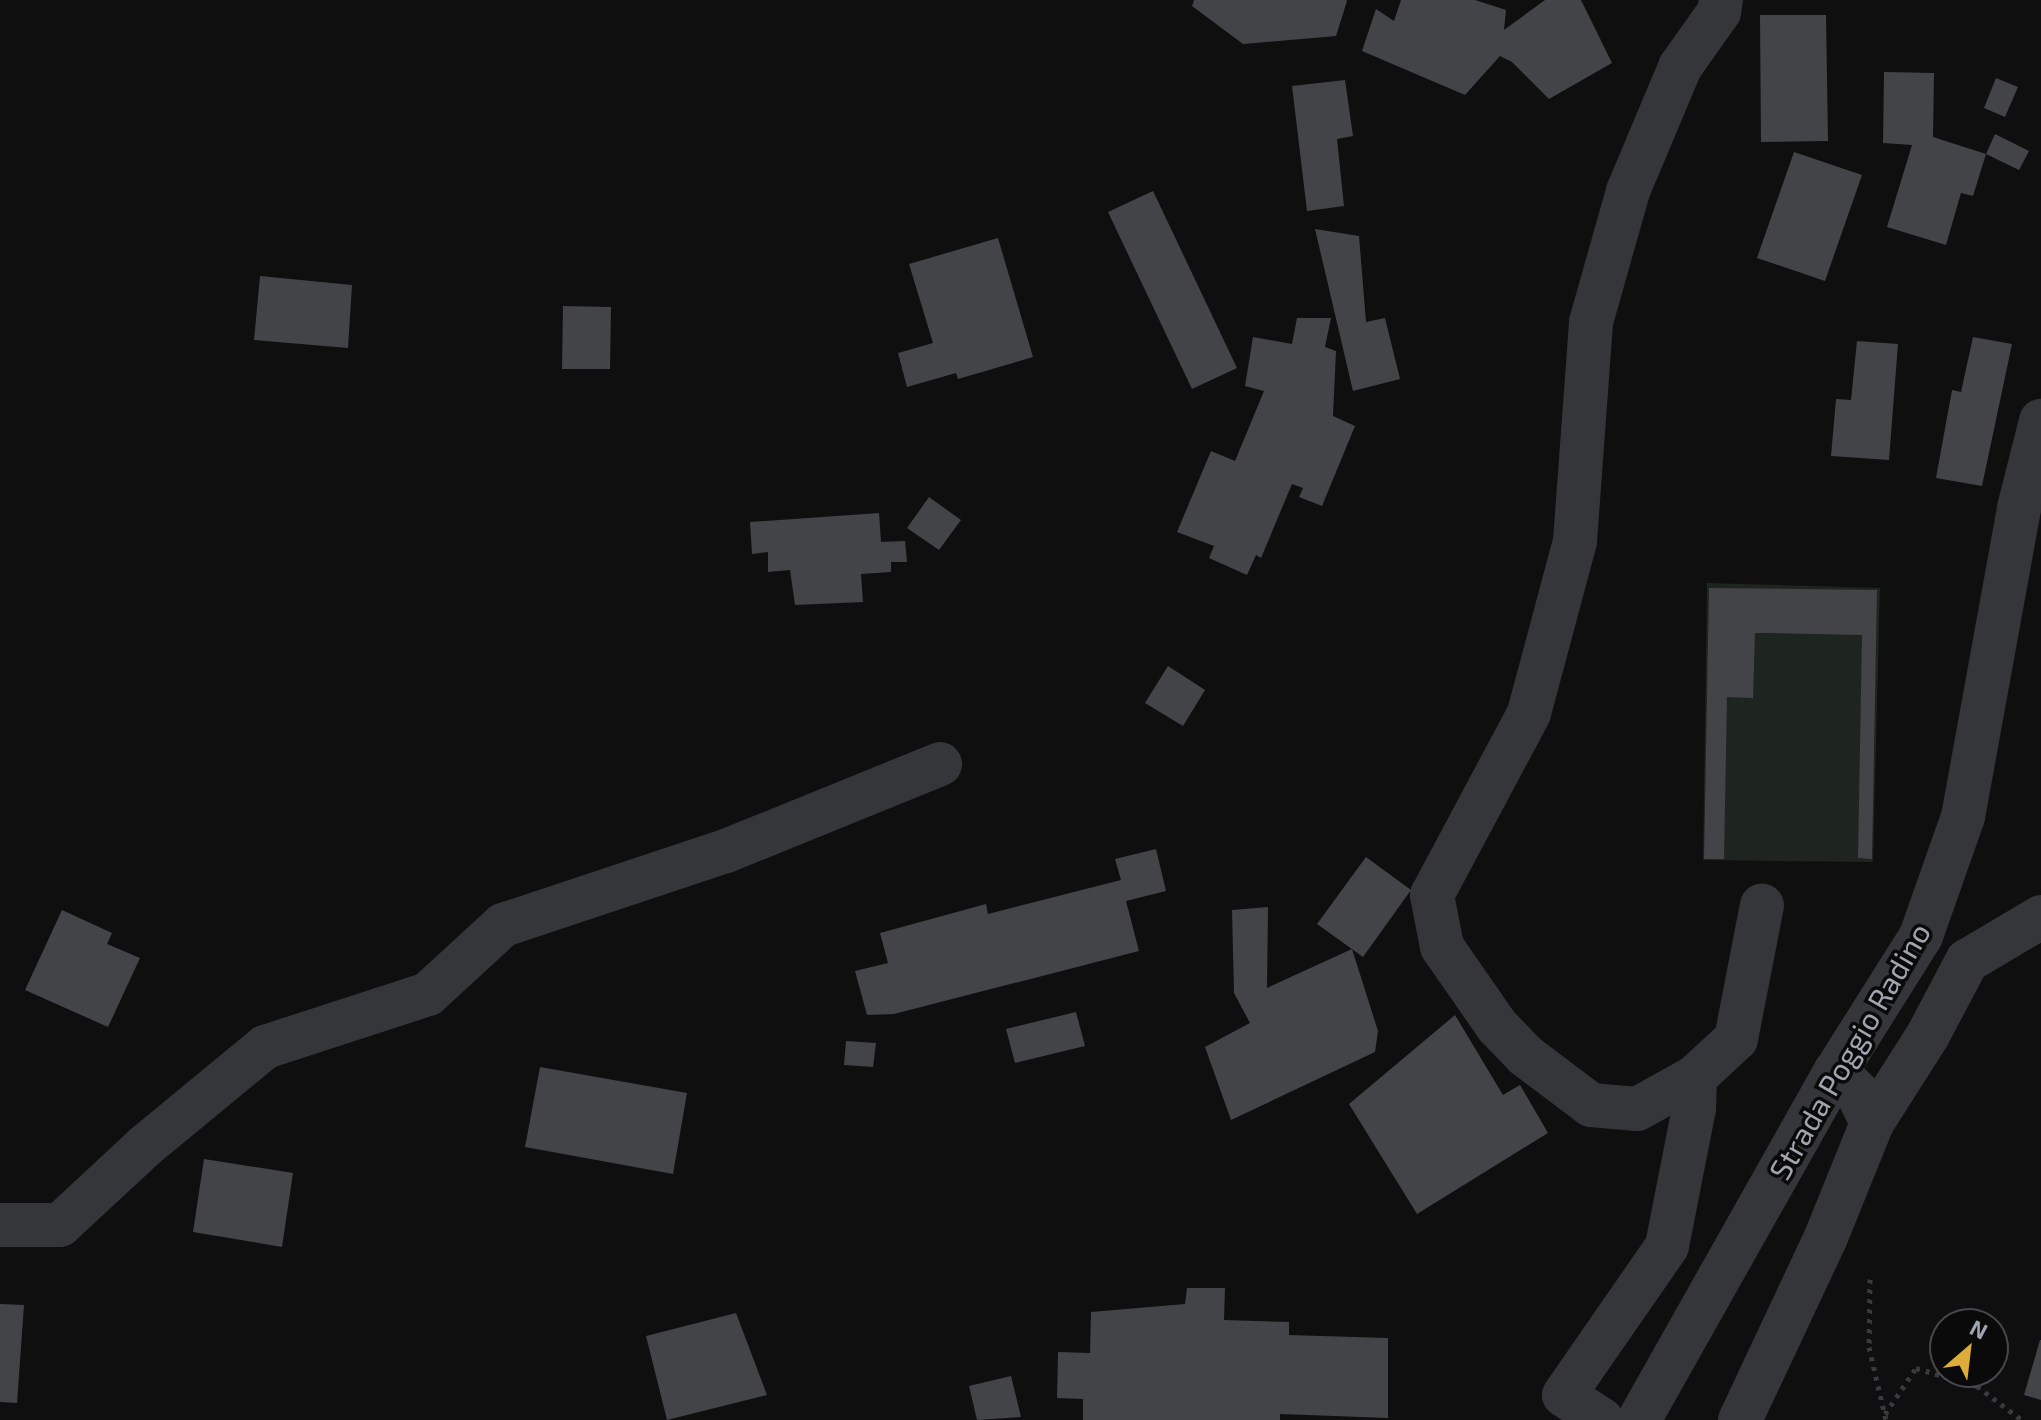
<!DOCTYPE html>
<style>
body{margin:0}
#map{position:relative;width:2041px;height:1420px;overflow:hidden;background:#0f0f10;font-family:"Exo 2",sans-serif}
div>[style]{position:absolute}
.green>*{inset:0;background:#1e241f}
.building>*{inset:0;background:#434448}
.path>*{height:5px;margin-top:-2.5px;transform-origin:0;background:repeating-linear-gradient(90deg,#383a3d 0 4px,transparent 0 10px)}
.minor>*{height:44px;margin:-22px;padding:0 22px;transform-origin:22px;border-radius:22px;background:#353639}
span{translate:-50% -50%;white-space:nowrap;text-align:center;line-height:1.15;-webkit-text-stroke:7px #0a0a0b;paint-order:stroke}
.street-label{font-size:30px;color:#a1a5af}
.north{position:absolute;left:1929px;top:1308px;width:80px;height:80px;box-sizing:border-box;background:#0a0a0b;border:2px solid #46484d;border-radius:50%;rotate:28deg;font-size:22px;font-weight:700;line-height:32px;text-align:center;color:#a1a5af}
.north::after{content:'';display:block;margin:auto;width:28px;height:36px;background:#dcad3b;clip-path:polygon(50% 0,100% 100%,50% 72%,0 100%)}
</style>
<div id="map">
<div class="green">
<div style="clip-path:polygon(1707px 583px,1880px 588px,1873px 862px,1703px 860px)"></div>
</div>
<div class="building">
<div style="clip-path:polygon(1194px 0,1346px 0,1347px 1px,1336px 36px,1243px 44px,1192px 6px)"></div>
<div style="clip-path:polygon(1401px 0,1475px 0,1506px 10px,1504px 30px,1545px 0,1581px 0,1612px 63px,1549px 99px,1512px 62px,1500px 56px,1465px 95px,1362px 51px,1376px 9px,1394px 21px)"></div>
<div style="clip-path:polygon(1760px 15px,1826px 15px,1828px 141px,1761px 142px)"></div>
<div style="clip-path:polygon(1884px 72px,1934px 73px,1933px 137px,1986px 154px,1995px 134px,2029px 151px,2019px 170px,1986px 154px,1973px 196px,1961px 193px,1946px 245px,1887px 227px,1912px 145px,1883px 143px)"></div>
<div style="clip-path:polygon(1996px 78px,2018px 87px,2005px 117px,1984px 108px)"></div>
<div style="clip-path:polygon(1345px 80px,1353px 136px,1337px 139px,1344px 206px,1307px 211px,1292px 86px)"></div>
<div style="clip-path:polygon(1794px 152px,1862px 175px,1825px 281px,1757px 258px)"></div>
<div style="clip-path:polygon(1153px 191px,1237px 368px,1192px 389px,1108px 212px)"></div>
<div style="clip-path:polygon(1315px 229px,1359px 236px,1366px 322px,1385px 318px,1400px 379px,1353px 391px)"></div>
<div style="clip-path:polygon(998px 238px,1033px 357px,958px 379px,956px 373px,907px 387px,898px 353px,933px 343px,909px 264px)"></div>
<div style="clip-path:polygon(260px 276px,352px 285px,348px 348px,254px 340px)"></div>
<div style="clip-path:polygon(563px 306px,611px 307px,610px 369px,562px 369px)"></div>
<div style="clip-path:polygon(1297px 318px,1331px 318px,1325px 347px,1336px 351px,1333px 416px,1355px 426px,1322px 506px,1299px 497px,1303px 488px,1292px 484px,1261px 558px,1256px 555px,1247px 575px,1209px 558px,1214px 546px,1177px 532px,1211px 451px,1235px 461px,1264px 391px,1245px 386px,1253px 337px,1292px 344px)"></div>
<div style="clip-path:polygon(1973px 337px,2012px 344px,1982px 486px,1936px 478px,1952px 390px,1961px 392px)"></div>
<div style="clip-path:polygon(1857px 341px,1898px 344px,1889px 460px,1831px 456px,1836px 399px,1851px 400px)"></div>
<div style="clip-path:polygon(929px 497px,961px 520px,939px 550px,907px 528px)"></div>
<div style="clip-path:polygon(879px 513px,881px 542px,905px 541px,907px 562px,891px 562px,891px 572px,861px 574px,863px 602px,795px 605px,790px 570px,768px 572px,768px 552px,752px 554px,750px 522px)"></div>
<div style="clip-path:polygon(1709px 588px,1877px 590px,1872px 859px,1858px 858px,1862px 635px,1770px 633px,1755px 633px,1753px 698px,1727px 697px,1724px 859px,1704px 859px)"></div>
<div style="clip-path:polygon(1168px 666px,1205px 690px,1183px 726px,1145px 703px)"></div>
<div style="clip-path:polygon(1156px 849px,1166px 891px,1126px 901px,1139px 951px,894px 1014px,867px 1015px,855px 971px,888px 963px,880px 933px,986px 904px,988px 914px,1121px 880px,1115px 859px)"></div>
<div style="clip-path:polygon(1366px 857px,1411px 890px,1363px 957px,1317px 924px)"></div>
<div style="clip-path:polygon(1268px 907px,1267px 988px,1352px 949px,1378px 1031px,1375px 1052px,1231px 1120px,1205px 1047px,1250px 1023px,1234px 993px,1232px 910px)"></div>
<div style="clip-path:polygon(62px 910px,112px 933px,107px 944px,140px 958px,108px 1027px,25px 990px)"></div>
<div style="clip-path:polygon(1076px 1012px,1085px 1046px,1015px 1063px,1006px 1029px)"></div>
<div style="clip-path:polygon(1455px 1015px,1503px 1095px,1520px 1085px,1548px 1133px,1417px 1214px,1349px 1104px)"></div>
<div style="clip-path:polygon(846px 1041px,876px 1043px,873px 1067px,844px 1065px)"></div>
<div style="clip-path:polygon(540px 1067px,687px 1093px,673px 1174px,525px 1147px)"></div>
<div style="clip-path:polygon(204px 1159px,293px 1173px,282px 1247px,193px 1232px)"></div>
<div style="clip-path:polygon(1187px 1288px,1225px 1288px,1224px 1320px,1289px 1322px,1289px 1335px,1388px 1338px,1388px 1418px,1280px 1414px,1280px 1420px,1083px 1420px,1083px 1399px,1057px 1398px,1058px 1352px,1090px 1353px,1091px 1312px,1185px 1304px)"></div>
<div style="clip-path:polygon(0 1304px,24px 1305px,17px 1403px,0 1402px)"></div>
<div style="clip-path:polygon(736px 1313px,767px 1395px,667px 1420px,646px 1336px)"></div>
<div style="clip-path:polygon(2040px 1340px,2041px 1340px,2041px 1400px,2024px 1395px)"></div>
<div style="clip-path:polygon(1011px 1376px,1021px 1417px,977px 1420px,969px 1386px)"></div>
</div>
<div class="path">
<div style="left:1870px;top:1279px;width:68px;rotate:90.8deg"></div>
<div style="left:1869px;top:1347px;width:75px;rotate:76.9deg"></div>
<div style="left:1885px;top:1414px;width:55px;rotate:-56deg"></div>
<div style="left:1916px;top:1368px;width:64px;rotate:16.4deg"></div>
<div style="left:1977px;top:1386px;width:56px;rotate:37.1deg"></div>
</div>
<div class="minor">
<div style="left:1695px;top:1077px;width:56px;rotate:-42.8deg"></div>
<div style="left:1736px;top:1039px;width:136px;rotate:-79deg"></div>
<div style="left:1872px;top:1123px;width:104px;rotate:-57.5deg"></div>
<div style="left:1928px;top:1035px;width:84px;rotate:-62.2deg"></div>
<div style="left:1967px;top:961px;width:86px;rotate:-30.7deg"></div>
<div style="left:0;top:1225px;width:60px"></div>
<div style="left:60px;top:1225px;width:116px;rotate:-42.9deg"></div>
<div style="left:145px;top:1146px;width:156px;rotate:-39.5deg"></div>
<div style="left:265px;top:1047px;width:171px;rotate:-18deg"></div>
<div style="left:428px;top:994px;width:102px;rotate:-42.6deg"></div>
<div style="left:503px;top:925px;width:235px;rotate:-18.4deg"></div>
<div style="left:726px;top:851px;width:231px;rotate:-22.1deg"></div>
<div style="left:1602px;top:1420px;width:45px;rotate:-146.7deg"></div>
<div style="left:1564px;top:1395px;width:181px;rotate:-55.3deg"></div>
<div style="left:1667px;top:1246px;width:140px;rotate:-78.9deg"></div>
<div style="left:1694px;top:1109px;width:32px;rotate:-88deg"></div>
<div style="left:1695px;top:1077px;width:66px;rotate:151.1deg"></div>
<div style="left:1637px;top:1109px;width:46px;rotate:-175deg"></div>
<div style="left:1591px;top:1105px;width:83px;rotate:-142.9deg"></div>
<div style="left:1525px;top:1055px;width:40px;rotate:-134deg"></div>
<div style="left:1497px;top:1026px;width:96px;rotate:-124.8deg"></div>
<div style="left:1442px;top:947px;width:53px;rotate:-100.9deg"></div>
<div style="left:1432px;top:895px;width:206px;rotate:-61.9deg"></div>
<div style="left:1529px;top:713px;width:178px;rotate:-75deg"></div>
<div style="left:1575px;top:541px;width:220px;rotate:-85.8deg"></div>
<div style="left:1591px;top:322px;width:136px;rotate:-74.2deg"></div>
<div style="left:1628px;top:191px;width:134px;rotate:-67.2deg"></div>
<div style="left:1680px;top:67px;width:67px;rotate:-54.7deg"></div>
<div style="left:1719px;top:12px;width:12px;rotate:-81deg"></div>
<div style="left:1639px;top:1420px;width:401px;rotate:-60.6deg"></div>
<div style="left:1836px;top:1071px;width:160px;rotate:-57.8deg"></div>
<div style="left:1921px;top:936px;width:126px;rotate:-70.6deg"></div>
<div style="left:1963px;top:817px;width:314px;rotate:-79.7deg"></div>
<div style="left:2019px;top:508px;width:90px;rotate:-75.8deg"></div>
<div style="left:1740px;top:1420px;width:202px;rotate:-64.8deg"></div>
<div style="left:1826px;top:1237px;width:123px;rotate:-68deg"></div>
<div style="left:1872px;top:1123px;width:34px;rotate:-116deg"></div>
<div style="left:1857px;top:1092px;width:30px;rotate:-135deg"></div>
</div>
<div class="street-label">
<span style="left:1849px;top:1051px;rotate:-60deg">Strada Poggio Radino</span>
</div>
<div class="north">N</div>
</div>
